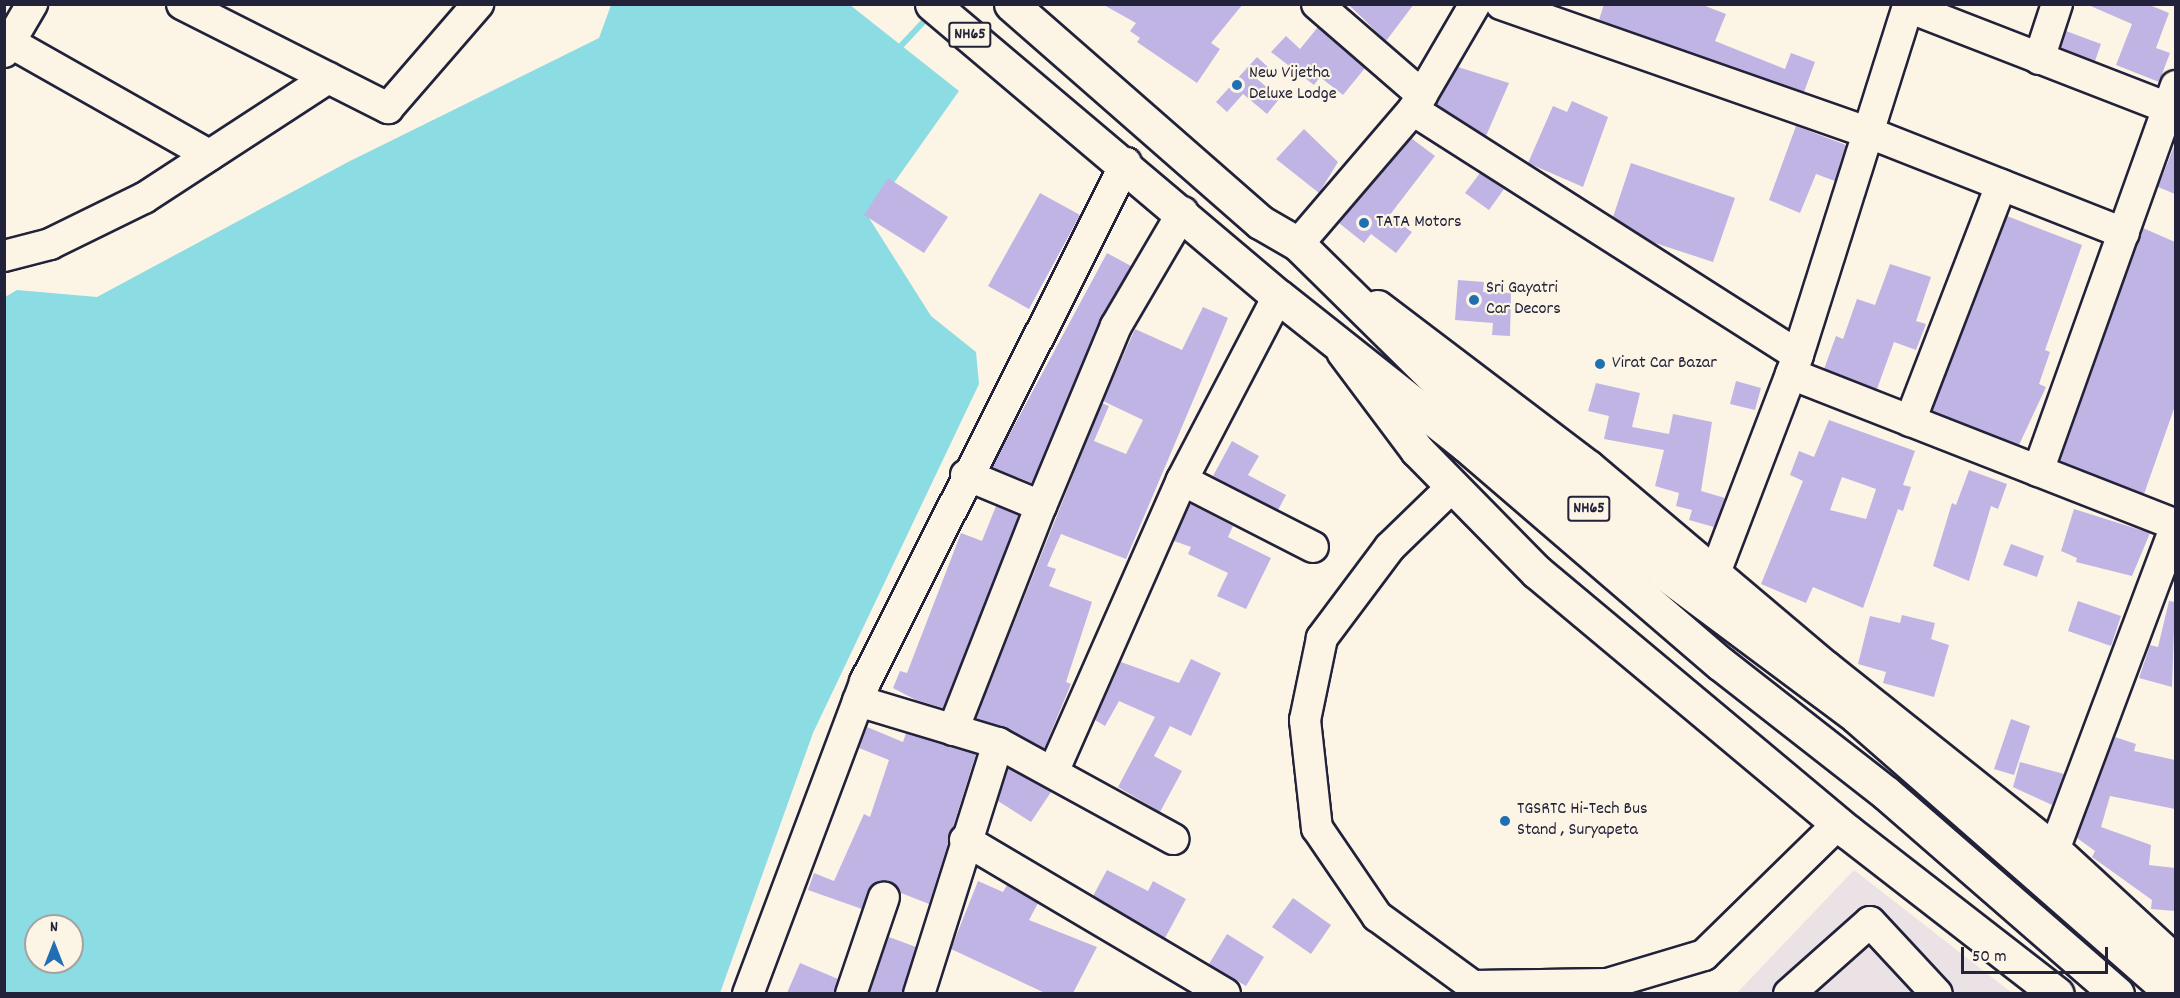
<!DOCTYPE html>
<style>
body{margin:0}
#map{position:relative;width:2180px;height:998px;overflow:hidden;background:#fcf5e5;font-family:Dekko,sans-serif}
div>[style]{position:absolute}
.built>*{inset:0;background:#eae2e5}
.water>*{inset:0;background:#8bdce3}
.stream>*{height:6px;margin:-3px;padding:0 3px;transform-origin:3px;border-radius:3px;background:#8bdce3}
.building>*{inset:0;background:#c0b4e5}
.roads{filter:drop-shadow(2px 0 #22223b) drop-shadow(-2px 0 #22223b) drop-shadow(0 2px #22223b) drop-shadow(0 -2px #22223b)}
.minor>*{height:30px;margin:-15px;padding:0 15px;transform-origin:15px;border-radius:15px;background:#fcf5e5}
.major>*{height:33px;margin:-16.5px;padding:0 16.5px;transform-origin:16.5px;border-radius:16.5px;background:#fcf5e5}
.highway>*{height:33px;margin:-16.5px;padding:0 16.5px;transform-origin:16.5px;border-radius:16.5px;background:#fcf5e5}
.dots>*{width:16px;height:16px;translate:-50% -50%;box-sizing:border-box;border:3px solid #fcf5e5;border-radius:50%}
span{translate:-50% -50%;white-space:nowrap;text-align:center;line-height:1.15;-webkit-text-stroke:4.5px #fcf5e5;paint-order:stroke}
.shield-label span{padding:2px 4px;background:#fcf5e5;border:2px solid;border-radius:4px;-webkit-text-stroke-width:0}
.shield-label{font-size:16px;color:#22223b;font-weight:700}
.poi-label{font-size:18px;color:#22223b}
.left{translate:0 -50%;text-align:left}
.frame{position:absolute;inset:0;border:6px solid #22223b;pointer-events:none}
.north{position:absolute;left:24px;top:914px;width:60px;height:60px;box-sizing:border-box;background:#fcf5e5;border:2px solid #a5a1a1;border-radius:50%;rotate:0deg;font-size:16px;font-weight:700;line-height:24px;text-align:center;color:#22223b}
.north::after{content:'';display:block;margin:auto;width:21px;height:27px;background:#1f6fb2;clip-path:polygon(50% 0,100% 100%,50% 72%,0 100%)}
.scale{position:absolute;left:1961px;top:947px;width:147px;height:27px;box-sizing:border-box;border:3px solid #22223b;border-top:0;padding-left:8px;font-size:18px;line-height:21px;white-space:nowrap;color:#22223b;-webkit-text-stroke:4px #fcf5e5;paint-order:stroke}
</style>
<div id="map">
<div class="built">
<div style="clip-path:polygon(1854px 870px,2012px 993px,1736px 994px)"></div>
</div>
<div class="water">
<div style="clip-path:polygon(evenodd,611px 5px,850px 5px,959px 91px,869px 218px,931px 316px,976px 352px,979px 384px,813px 733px,720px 993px,5px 994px,5px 297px,17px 290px,97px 297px,348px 162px,599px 38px,611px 5px,36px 926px,72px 926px,72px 962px,36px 962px,36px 926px)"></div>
</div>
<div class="stream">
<div style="left:897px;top:50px;width:47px;rotate:-46.7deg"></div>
</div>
<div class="building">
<div style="clip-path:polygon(1102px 4px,1243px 4px,1211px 43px,1220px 49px,1197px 83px,1137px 42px,1140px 38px,1130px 31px,1136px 23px)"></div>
<div style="clip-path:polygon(1348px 4px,1414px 4px,1386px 41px)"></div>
<div style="clip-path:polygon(1604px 4px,1700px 4px,1726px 14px,1715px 41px,1785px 69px,1791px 53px,1815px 62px,1804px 92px,1599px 20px)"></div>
<div style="clip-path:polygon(2086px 4px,2147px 4px,2169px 13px,2156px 48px,2170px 53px,2159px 82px,2116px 65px,2132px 24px)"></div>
<div style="clip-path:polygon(1318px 27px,1365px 68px,1343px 95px,1320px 77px,1314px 85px,1271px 52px,1286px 36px,1300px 49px)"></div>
<div style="clip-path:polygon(2066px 31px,2101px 44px,2095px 61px,2061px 48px)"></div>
<div style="clip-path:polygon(1257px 57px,1268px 67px,1257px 79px,1280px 98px,1267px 114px,1243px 94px,1227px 112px,1216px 102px)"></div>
<div style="clip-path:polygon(1458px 67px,1509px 83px,1486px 136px,1436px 104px)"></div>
<div style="clip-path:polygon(1572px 101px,1608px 117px,1583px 187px,1528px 163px,1553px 106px,1567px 112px)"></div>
<div style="clip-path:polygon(1796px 126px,1846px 145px,1835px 181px,1816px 174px,1800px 213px,1769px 200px)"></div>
<div style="clip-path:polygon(1304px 129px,1338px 162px,1319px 193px,1276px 159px)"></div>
<div style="clip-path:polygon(1411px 138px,1435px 156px,1389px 216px,1412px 232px,1396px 253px,1371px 234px,1364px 243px,1339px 223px)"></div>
<div style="clip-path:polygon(2175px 144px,2175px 194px,2158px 187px)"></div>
<div style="clip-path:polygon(1631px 163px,1735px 198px,1713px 262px,1652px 242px,1613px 217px)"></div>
<div style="clip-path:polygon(1480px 173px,1504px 189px,1489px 210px,1465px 193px)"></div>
<div style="clip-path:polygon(888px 178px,948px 217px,924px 253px,864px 215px)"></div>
<div style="clip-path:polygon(1040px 193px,1080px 215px,1029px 309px,988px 286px)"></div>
<div style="clip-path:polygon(2007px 216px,2082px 245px,2045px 350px,2050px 352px,2039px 384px,2046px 387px,2019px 445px,1932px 411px)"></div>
<div style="clip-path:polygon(2143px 228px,2175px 242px,2175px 406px,2144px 494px,2060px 461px)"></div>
<div style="clip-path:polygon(1107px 253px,1131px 266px,1100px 319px,1032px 483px,992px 467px)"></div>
<div style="clip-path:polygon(1890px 264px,1931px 277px,1916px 321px,1926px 324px,1916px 350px,1894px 342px,1877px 389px,1824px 369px,1836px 336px,1843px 339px,1857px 299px,1875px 305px)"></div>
<div style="clip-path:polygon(1458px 280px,1484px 282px,1483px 292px,1511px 293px,1510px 336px,1492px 335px,1493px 323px,1455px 320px)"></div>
<div style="clip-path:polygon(1203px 307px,1228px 318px,1126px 559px,1061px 534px,1047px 566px,1056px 569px,1049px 586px,1092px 602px,1066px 682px,1071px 684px,1044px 749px,976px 718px,1102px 403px,1109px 406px,1094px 441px,1126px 454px,1143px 420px,1103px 401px,1135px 329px,1182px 350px)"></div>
<div style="clip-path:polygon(1736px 381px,1761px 388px,1755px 410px,1730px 404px)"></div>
<div style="clip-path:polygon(1596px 383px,1640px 393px,1632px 427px,1669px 434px,1673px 414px,1712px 422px,1701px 491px,1725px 498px,1714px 527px,1689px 520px,1692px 510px,1676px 506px,1679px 493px,1655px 486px,1664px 450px,1604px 439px,1609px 416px,1588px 411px)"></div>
<div style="clip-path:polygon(evenodd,1829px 420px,1915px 451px,1903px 485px,1911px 487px,1903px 511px,1898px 509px,1863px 608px,1813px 587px,1806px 603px,1761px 584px,1803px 481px,1790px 475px,1799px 451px,1814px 457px,1829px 420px,1842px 477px,1876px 489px,1866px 519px,1830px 510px,1842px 477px)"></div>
<div style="clip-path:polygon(1232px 441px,1259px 456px,1248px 475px,1286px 495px,1278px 510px,1213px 476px)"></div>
<div style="clip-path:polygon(1969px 470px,2007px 484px,1998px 509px,1991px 506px,1969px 581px,1933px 566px,1952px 503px,1956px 505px)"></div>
<div style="clip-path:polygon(1190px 504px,1233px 526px,1228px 537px,1271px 558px,1246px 609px,1217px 596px,1228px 573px,1188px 554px,1191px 547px,1174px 541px)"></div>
<div style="clip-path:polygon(996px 506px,1019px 515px,943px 708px,916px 700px,893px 688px,900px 671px,907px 673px,961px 533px,982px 541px)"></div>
<div style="clip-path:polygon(2074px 509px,2150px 533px,2132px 576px,2076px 562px,2077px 558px,2061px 551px)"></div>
<div style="clip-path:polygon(2011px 544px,2044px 556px,2037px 577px,2003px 565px)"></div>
<div style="clip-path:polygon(2078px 601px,2121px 616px,2111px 646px,2068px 631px)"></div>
<div style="clip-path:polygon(2169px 601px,2175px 602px,2172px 687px,2139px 678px,2150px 645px,2158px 647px)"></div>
<div style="clip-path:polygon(1902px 615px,1935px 623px,1931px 639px,1949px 645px,1934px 697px,1883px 683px,1886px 672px,1858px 664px,1870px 616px,1900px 623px)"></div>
<div style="clip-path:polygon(1191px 659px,1221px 673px,1191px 736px,1170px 726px,1154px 756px,1182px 771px,1160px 812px,1118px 787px,1155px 717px,1119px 701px,1105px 726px,1095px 720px,1121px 662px,1179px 683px)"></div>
<div style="clip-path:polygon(2011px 719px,2030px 726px,2014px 775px,1994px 769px)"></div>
<div style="clip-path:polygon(867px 727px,903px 742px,906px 733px,976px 754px,929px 904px,901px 893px,889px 881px,872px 884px,862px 909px,808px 890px,814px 873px,834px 881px,864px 814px,870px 817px,889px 760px,859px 748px)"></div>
<div style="clip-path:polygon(2115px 737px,2136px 744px,2134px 751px,2175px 760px,2175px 809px,2110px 796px,2101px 827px,2151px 845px,2149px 865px,2175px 868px,2175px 911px,2151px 909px,2152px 900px,2092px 857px,2095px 851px,2077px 838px)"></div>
<div style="clip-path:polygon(2020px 762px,2064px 774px,2052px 805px,2013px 787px)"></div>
<div style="clip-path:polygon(1008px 768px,1051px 792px,1031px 822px,998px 801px)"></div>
<div style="clip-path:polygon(1107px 870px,1148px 891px,1153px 881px,1186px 899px,1165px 938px,1093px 896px)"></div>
<div style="clip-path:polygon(978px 881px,1003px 892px,1007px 885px,1038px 903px,1029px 920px,1097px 947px,1073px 993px,1045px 993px,951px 949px)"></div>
<div style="clip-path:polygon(1293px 898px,1331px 925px,1311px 954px,1272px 927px)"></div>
<div style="clip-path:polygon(1227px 934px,1264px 957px,1246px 986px,1209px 964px)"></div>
<div style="clip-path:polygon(889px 937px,916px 947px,902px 993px,869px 993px)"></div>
<div style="clip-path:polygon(800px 963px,838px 979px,834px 993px,787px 993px)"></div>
</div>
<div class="roads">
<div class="minor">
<div style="left:182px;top:4px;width:231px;rotate:26.8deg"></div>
<div style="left:388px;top:108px;width:138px;rotate:-49.1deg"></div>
<div style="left:1317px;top:4px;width:139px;rotate:40.9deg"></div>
<div style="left:1475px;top:4px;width:123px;rotate:120.3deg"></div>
<div style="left:1413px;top:110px;width:456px;rotate:32.5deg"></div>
<div style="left:1798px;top:355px;width:20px;rotate:110deg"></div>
<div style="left:1501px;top:4px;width:388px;rotate:19.3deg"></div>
<div style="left:1867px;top:132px;width:276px;rotate:21.5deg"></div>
<div style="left:1908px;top:7px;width:279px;rotate:21.2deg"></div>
<div style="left:4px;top:39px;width:236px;rotate:29.5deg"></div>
<div style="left:4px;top:52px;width:56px;rotate:-59.7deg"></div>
<div style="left:2039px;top:59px;width:58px;rotate:-71.9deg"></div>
<div style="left:1298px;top:244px;width:177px;rotate:-49.4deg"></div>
<div style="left:4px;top:256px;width:48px;rotate:-14.6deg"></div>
<div style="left:50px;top:244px;width:105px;rotate:-26.1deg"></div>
<div style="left:144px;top:198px;width:220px;rotate:-33.1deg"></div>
<div style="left:1798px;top:355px;width:368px;rotate:-72.5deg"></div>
<div style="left:1910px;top:421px;width:253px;rotate:-68.9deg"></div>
<div style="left:2038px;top:471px;width:409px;rotate:-70.3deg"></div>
<div style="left:966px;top:475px;width:81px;rotate:22.5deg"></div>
<div style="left:1041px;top:506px;width:195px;rotate:-67.4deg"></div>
<div style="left:1116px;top:326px;width:132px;rotate:-59.6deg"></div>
<div style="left:1182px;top:480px;width:147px;rotate:27.1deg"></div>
<div style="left:1453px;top:486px;width:88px;rotate:135.9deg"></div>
<div style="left:1390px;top:547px;width:114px;rotate:126.8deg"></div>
<div style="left:1322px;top:638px;width:84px;rotate:101.7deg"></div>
<div style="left:1305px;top:720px;width:109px;rotate:83.7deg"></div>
<div style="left:1317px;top:828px;width:107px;rotate:55.7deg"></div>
<div style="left:1377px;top:916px;width:119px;rotate:36.1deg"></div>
<div style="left:1473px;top:986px;width:134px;rotate:-0.9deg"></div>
<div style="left:1607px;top:984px;width:101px;rotate:-16.6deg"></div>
<div style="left:1704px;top:955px;width:187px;rotate:-44.4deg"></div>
<div style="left:1715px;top:573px;width:213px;rotate:-69.1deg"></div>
<div style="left:1791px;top:374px;width:414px;rotate:21.4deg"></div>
<div style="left:858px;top:701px;width:146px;rotate:16.7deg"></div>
<div style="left:998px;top:743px;width:200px;rotate:28.7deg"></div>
<div style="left:953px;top:730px;width:241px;rotate:-68.6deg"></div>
<div style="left:1054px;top:770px;width:317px;rotate:-66.2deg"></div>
<div style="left:1182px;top:480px;width:208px;rotate:-62.4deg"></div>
<div style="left:965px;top:840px;width:302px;rotate:30.6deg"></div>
<div style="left:2054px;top:850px;width:346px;rotate:-69.4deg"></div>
<div style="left:748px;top:994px;width:333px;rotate:-69.4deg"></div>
<div style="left:865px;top:682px;width:581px;rotate:-63.3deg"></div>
<div style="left:851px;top:994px;width:102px;rotate:-71.2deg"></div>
<div style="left:919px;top:994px;width:263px;rotate:-72.5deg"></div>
<div style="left:1789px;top:994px;width:108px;rotate:-41.6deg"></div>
<div style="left:1870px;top:922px;width:98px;rotate:47.1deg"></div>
</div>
<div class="major">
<div style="left:1377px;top:307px;width:265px;rotate:37.2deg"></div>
<div style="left:1588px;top:467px;width:312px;rotate:40.2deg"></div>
<div style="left:1826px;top:668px;width:292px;rotate:38.6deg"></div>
<div style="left:2054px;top:850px;width:166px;rotate:42.6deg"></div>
<div style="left:1343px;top:351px;width:124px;rotate:53.2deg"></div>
<div style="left:1417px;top:450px;width:171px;rotate:45.5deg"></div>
<div style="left:1537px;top:572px;width:405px;rotate:39.9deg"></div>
<div style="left:1848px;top:832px;width:264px;rotate:37.8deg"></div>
</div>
<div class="highway">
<div style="left:932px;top:4px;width:453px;rotate:40.2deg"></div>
<div style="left:1278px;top:296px;width:240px;rotate:38.4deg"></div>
<div style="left:1466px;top:445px;width:336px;rotate:40.7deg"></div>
<div style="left:1721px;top:664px;width:209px;rotate:38deg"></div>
<div style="left:1886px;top:793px;width:306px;rotate:41deg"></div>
<div style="left:1011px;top:4px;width:331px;rotate:41.2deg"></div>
<div style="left:1260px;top:222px;width:44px;rotate:30.1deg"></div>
<div style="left:1298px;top:244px;width:197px;rotate:44.6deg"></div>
<div style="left:1438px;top:382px;width:299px;rotate:40.1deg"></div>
<div style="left:1667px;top:575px;width:236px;rotate:36.7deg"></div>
<div style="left:1856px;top:716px;width:422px;rotate:41.2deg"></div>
</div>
</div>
<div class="dots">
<div style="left:1237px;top:85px;background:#1f6fb2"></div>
<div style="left:1364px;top:223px;background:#1f6fb2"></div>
<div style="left:1474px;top:300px;background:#1f6fb2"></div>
<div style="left:1600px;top:364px;background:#1f6fb2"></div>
<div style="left:1505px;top:821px;background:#1f6fb2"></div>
</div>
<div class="shield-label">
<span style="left:970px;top:35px">NH65</span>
<span style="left:1589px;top:509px">NH65</span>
</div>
<div class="poi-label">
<span class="left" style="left:1249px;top:85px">New Vijetha<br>Deluxe Lodge</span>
<span class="left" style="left:1376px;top:223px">TATA Motors</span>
<span class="left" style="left:1486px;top:300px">Sri Gayatri<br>Car Decors</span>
<span class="left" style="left:1612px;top:364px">Virat Car Bazar</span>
<span class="left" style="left:1517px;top:821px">TGSRTC Hi-Tech Bus<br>Stand , Suryapeta</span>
</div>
<div class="frame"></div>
<div class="north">N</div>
<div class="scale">50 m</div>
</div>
